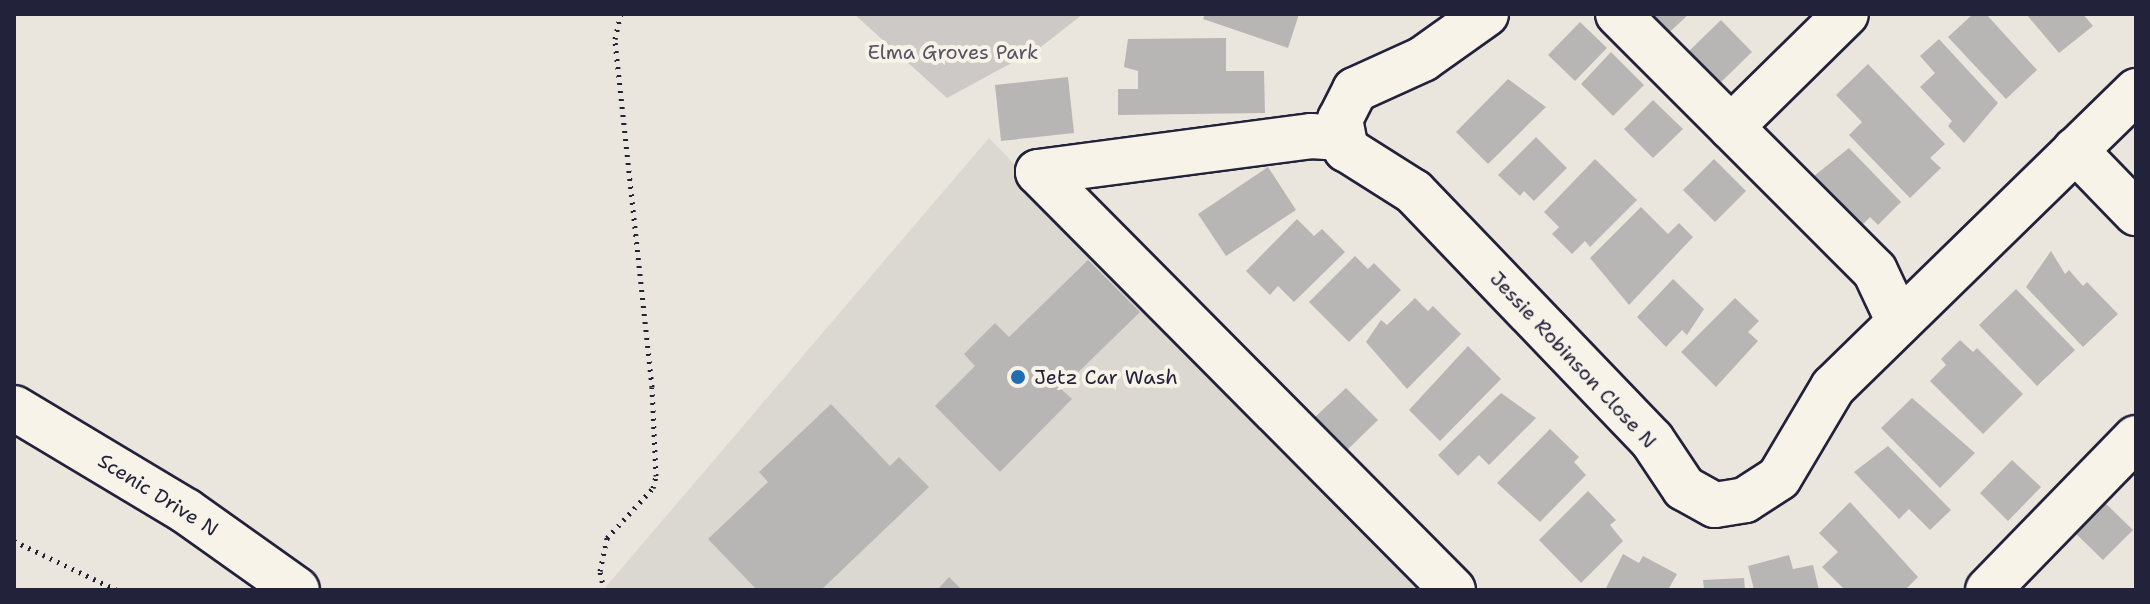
<!DOCTYPE html>
<style>
body{margin:0}
#map{position:relative;width:2150px;height:604px;overflow:hidden;background:#eae6de;font-family:"Shantell Sans",sans-serif}
div>[style]{position:absolute}
.built>*{inset:0;background:#dbd8d2}
.green>*{inset:0;background:#cdc9c6}
.building>*{inset:0;background:#b8b6b5}
.path>*{height:5px;margin-top:-2.5px;transform-origin:0;background:repeating-linear-gradient(90deg,#22223b 0 2px,transparent 0 8px)}
.roads{filter:drop-shadow(2px 0 #22223b) drop-shadow(-2px 0 #22223b) drop-shadow(0 2px #22223b) drop-shadow(0 -2px #22223b)}
.minor>*{height:44px;margin:-22px;padding:0 22px;transform-origin:22px;border-radius:22px;background:#f7f3e8}
.major>*{height:44px;margin:-22px;padding:0 22px;transform-origin:22px;border-radius:22px;background:#f7f3e8}
.dots>*{width:22px;height:22px;translate:-50% -50%;box-sizing:border-box;border:4px solid #f7f3e8;border-radius:50%}
span{translate:-50% -50%;white-space:nowrap;text-align:center;line-height:1.15;-webkit-text-stroke:8px #f7f3e8;paint-order:stroke}
.park-label{font-size:20px;color:#555465}
.street-label{font-size:20px;color:#22223b}
.poi-label{font-size:20px;color:#22223b}
.left{translate:0 -50%;text-align:left}
.frame{position:absolute;inset:0;border:16px solid #22223b;pointer-events:none}
</style>
<div id="map">
<div class="built">
<div style="clip-path:polygon(989px 138px,1431px 590px,603px 590px)"></div>
</div>
<div class="green">
<div style="clip-path:polygon(854px 14px,1083px 14px,1041px 47px,947px 98px)"></div>
</div>
<div class="building">
<div style="clip-path:polygon(1205px 14px,1299px 14px,1288px 48px,1203px 19px)"></div>
<div style="clip-path:polygon(1634px 14px,1689px 14px,1660px 41px)"></div>
<div style="clip-path:polygon(1973px 14px,1986px 14px,2037px 70px,2006px 99px,1948px 37px)"></div>
<div style="clip-path:polygon(2026px 14px,2083px 14px,2093px 26px,2059px 53px)"></div>
<div style="clip-path:polygon(1721px 20px,1752px 52px,1720px 83px,1689px 51px)"></div>
<div style="clip-path:polygon(1580px 22px,1607px 48px,1575px 81px,1548px 55px)"></div>
<div style="clip-path:polygon(1226px 38px,1226px 71px,1264px 71px,1265px 113px,1118px 115px,1118px 89px,1138px 89px,1138px 71px,1124px 67px,1128px 39px)"></div>
<div style="clip-path:polygon(1939px 39px,1998px 103px,1964px 143px,1948px 126px,1952px 121px,1920px 87px,1935px 73px,1920px 56px)"></div>
<div style="clip-path:polygon(1611px 52px,1644px 85px,1613px 116px,1581px 84px)"></div>
<div style="clip-path:polygon(1868px 64px,1945px 144px,1930px 158px,1941px 168px,1910px 198px,1849px 135px,1862px 122px,1836px 95px)"></div>
<div style="clip-path:polygon(1068px 77px,1074px 133px,1001px 141px,995px 85px)"></div>
<div style="clip-path:polygon(1508px 79px,1546px 107px,1488px 164px,1456px 132px)"></div>
<div style="clip-path:polygon(1653px 100px,1683px 129px,1653px 158px,1624px 129px)"></div>
<div style="clip-path:polygon(1536px 137px,1567px 168px,1534px 201px,1524px 191px,1520px 196px,1498px 175px)"></div>
<div style="clip-path:polygon(1849px 148px,1901px 202px,1878px 225px,1870px 217px,1859px 228px,1814px 176px)"></div>
<div style="clip-path:polygon(1595px 159px,1637px 200px,1590px 247px,1585px 241px,1572px 254px,1552px 234px,1559px 227px,1544px 212px)"></div>
<div style="clip-path:polygon(1714px 159px,1746px 191px,1715px 222px,1683px 190px)"></div>
<div style="clip-path:polygon(1268px 167px,1296px 210px,1226px 256px,1198px 214px)"></div>
<div style="clip-path:polygon(1641px 207px,1668px 234px,1679px 223px,1693px 237px,1629px 305px,1590px 258px)"></div>
<div style="clip-path:polygon(1297px 219px,1314px 236px,1322px 229px,1345px 252px,1294px 302px,1278px 286px,1270px 295px,1246px 271px)"></div>
<div style="clip-path:polygon(2051px 251px,2065px 274px,2069px 270px,2083px 286px,2087px 282px,2118px 314px,2083px 347px,2026px 287px)"></div>
<div style="clip-path:polygon(1355px 256px,1368px 269px,1374px 263px,1401px 290px,1349px 342px,1309px 302px)"></div>
<div style="clip-path:polygon(1088px 260px,1140px 312px,1061px 389px,1072px 399px,1000px 472px,935px 406px,975px 366px,964px 354px,995px 323px,1009px 337px)"></div>
<div style="clip-path:polygon(1673px 279px,1704px 309px,1687px 335px,1682px 330px,1666px 347px,1637px 317px)"></div>
<div style="clip-path:polygon(2016px 289px,2075px 350px,2037px 386px,1979px 325px)"></div>
<div style="clip-path:polygon(1415px 298px,1428px 311px,1433px 306px,1461px 334px,1407px 389px,1366px 342px,1381px 320px,1387px 325px)"></div>
<div style="clip-path:polygon(1735px 298px,1759px 321px,1748px 332px,1758px 341px,1716px 387px,1681px 352px)"></div>
<div style="clip-path:polygon(1960px 340px,1973px 352px,1977px 348px,2023px 394px,1983px 434px,1930px 381px,1946px 365px,1941px 359px)"></div>
<div style="clip-path:polygon(1468px 346px,1501px 379px,1440px 441px,1409px 410px)"></div>
<div style="clip-path:polygon(1346px 388px,1378px 420px,1346px 451px,1314px 418px)"></div>
<div style="clip-path:polygon(1501px 393px,1536px 418px,1489px 465px,1479px 455px,1458px 476px,1438px 455px)"></div>
<div style="clip-path:polygon(1912px 398px,1975px 453px,1940px 488px,1881px 428px)"></div>
<div style="clip-path:polygon(831px 404px,890px 466px,899px 457px,929px 487px,821px 590px,757px 590px,708px 539px,768px 482px,759px 472px)"></div>
<div style="clip-path:polygon(1550px 429px,1579px 457px,1574px 462px,1586px 475px,1540px 522px,1497px 483px)"></div>
<div style="clip-path:polygon(1888px 446px,1951px 510px,1930px 530px,1909px 509px,1899px 519px,1854px 472px)"></div>
<div style="clip-path:polygon(2012px 460px,2041px 487px,2008px 521px,1980px 493px)"></div>
<div style="clip-path:polygon(1588px 491px,1616px 520px,1610px 525px,1623px 541px,1581px 583px,1539px 540px)"></div>
<div style="clip-path:polygon(2101px 499px,2133px 530px,2103px 560px,2072px 530px)"></div>
<div style="clip-path:polygon(1850px 502px,1918px 577px,1905px 590px,1845px 590px,1822px 567px,1838px 552px,1819px 533px)"></div>
<div style="clip-path:polygon(1623px 554px,1639px 563px,1643px 556px,1677px 574px,1668px 590px,1605px 590px)"></div>
<div style="clip-path:polygon(1789px 555px,1793px 569px,1813px 565px,1819px 590px,1754px 590px,1748px 566px)"></div>
<div style="clip-path:polygon(949px 577px,962px 590px,937px 590px)"></div>
<div style="clip-path:polygon(1744px 578px,1745px 590px,1704px 590px,1703px 580px)"></div>
</div>
<div class="path">
<div style="left:14px;top:541px;width:114px;rotate:25.4deg"></div>
<div style="left:604px;top:590px;width:19px;rotate:-102deg"></div>
<div style="left:600px;top:571px;width:34px;rotate:-78deg"></div>
<div style="left:607px;top:538px;width:68px;rotate:-47.4deg"></div>
<div style="left:653px;top:488px;width:12px;rotate:-76deg"></div>
<div style="left:656px;top:476px;width:89px;rotate:-92.6deg"></div>
<div style="left:652px;top:387px;width:350px;rotate:-96.1deg"></div>
<div style="left:615px;top:39px;width:26px;rotate:-77deg"></div>
</div>
<div class="roads">
<div class="minor">
<div style="left:1486px;top:14px;width:77px;rotate:144.5deg"></div>
<div style="left:1423px;top:59px;width:75px;rotate:155.5deg"></div>
<div style="left:1355px;top:90px;width:33px;rotate:117deg"></div>
<div style="left:1340px;top:119px;width:31px;rotate:79deg"></div>
<div style="left:1346px;top:149px;width:80px;rotate:32.3deg"></div>
<div style="left:1414px;top:192px;width:344px;rotate:46.2deg"></div>
<div style="left:1652px;top:440px;width:58px;rotate:56.3deg"></div>
<div style="left:1684px;top:488px;width:35px;rotate:29deg"></div>
<div style="left:1715px;top:505px;width:30px;rotate:-9deg"></div>
<div style="left:1745px;top:500px;width:40px;rotate:-32.9deg"></div>
<div style="left:1779px;top:478px;width:106px;rotate:-59.3deg"></div>
<div style="left:1833px;top:387px;width:424px;rotate:-44.3deg"></div>
<div style="left:1618px;top:14px;width:363px;rotate:45deg"></div>
<div style="left:1875px;top:271px;width:56px;rotate:64.8deg"></div>
<div style="left:1731px;top:127px;width:161px;rotate:-44.5deg"></div>
<div style="left:2075px;top:150px;width:88px;rotate:45.9deg"></div>
<div style="left:1038px;top:172px;width:589px;rotate:45.21deg"></div>
<div style="left:1038px;top:172px;width:275px;rotate:-7.5deg"></div>
<div style="left:1311px;top:136px;width:30px;rotate:4deg"></div>
<div style="left:1988px;top:590px;width:212px;rotate:-45.8deg"></div>
</div>
<div class="major">
<div style="left:14px;top:408px;width:200px;rotate:30.9deg"></div>
<div style="left:186px;top:511px;width:136px;rotate:35.4deg"></div>
</div>
</div>
<div class="dots">
<div style="left:1018px;top:377px;background:#1f6fb2"></div>
</div>
<div class="park-label">
<span style="left:953px;top:52px">Elma Groves Park</span>
</div>
<div class="street-label">
<span style="left:1573px;top:360px;rotate:47deg">Jessie Robinson Close N</span>
<span style="left:158px;top:495px;rotate:32deg">Scenic Drive N</span>
</div>
<div class="poi-label">
<span class="left" style="left:1034px;top:377px">Jetz Car Wash</span>
</div>
<div class="frame"></div>
</div>
